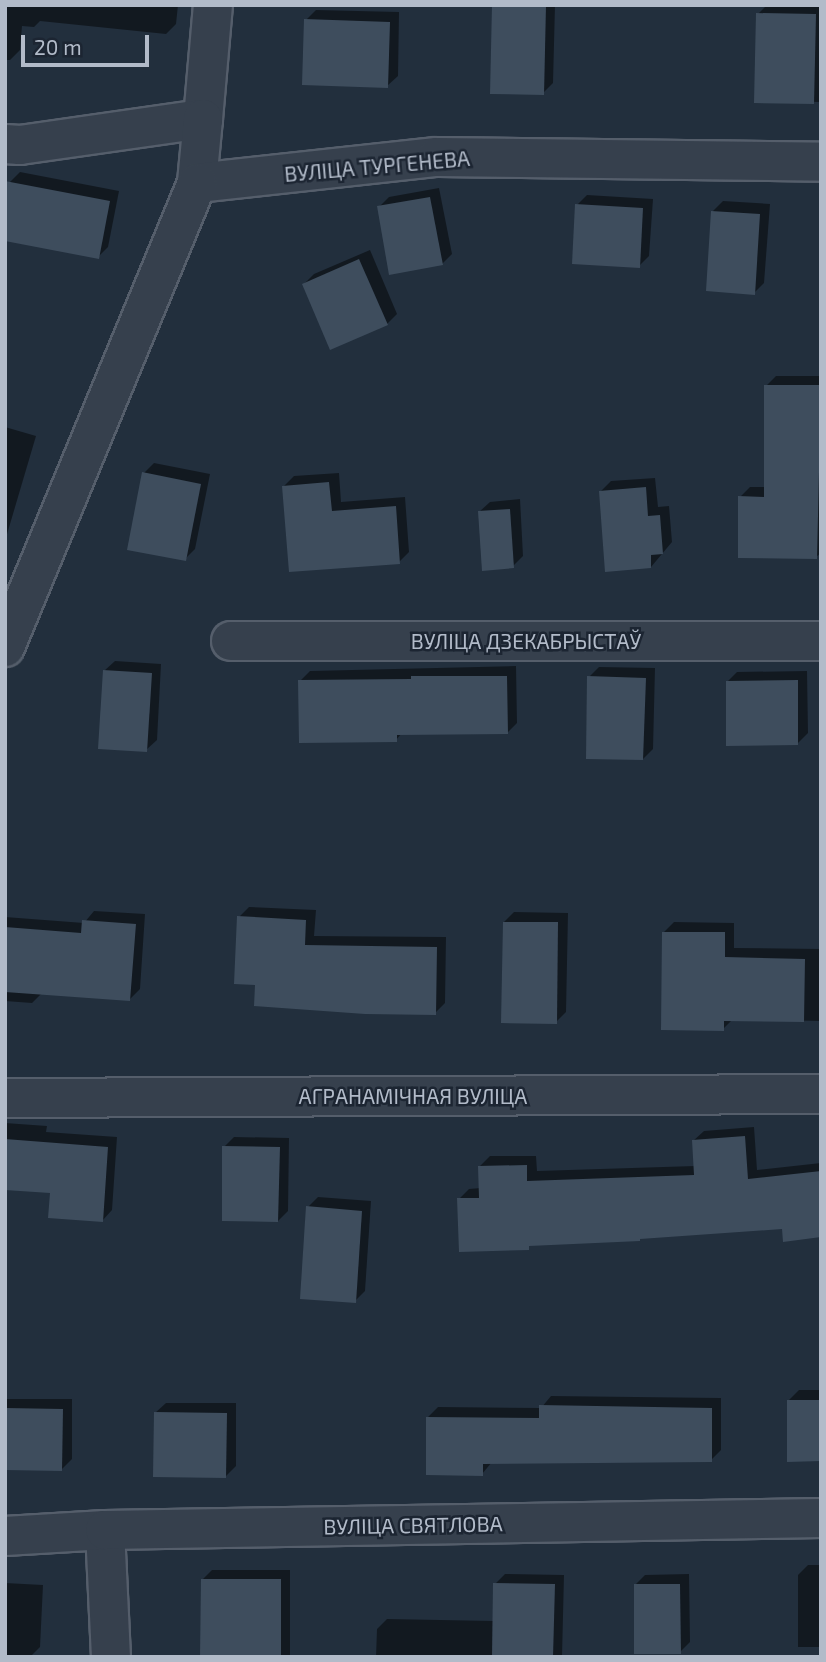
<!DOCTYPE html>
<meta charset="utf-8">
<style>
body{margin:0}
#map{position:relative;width:826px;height:1662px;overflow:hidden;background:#222f3d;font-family:"Exo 2",sans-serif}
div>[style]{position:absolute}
.shadow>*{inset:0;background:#0007}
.building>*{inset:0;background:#3e4d5d}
.roads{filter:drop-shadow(2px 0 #555e6b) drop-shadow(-2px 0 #555e6b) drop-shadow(0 2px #555e6b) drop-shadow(0 -2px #555e6b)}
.street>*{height:38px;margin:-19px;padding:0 19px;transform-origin:19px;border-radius:19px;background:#36404d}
span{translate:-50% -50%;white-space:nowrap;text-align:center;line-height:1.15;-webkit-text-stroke:5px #1c2532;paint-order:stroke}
.street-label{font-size:21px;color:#b2bbc9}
.frame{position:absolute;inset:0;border:7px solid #b2bbc9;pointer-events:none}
.scale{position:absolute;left:21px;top:35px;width:128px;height:32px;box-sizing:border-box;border:4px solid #b2bbc9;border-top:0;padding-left:9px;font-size:21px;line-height:24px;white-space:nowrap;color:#b2bbc9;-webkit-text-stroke:5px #1c2532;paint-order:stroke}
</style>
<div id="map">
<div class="shadow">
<div style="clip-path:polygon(5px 5px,178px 5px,176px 24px,166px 34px,40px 21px,34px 27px,22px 26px,20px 50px,10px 60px,5px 60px)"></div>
<div style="clip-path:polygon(494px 5px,555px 5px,553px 83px,543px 93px)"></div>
<div style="clip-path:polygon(767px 5px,821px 5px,821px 102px,756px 101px,758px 14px)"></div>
<div style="clip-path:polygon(316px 10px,399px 12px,398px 76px,387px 86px,306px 20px)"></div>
<div style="clip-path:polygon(20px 172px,119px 191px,108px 247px,98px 257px,10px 182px)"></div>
<div style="clip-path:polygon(439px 188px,452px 254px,442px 264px,379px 207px,389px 197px)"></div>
<div style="clip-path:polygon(587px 195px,653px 199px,649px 256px,639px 266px,577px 205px)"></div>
<div style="clip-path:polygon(723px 201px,770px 204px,764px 283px,754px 293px,713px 211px)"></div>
<div style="clip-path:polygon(370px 250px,397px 314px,387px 324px,304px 284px,314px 274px)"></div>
<div style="clip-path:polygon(776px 376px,821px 376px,821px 553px,816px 557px,740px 497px,750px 487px,766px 487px,766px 386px)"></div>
<div style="clip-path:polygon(5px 427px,36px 436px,5px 541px)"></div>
<div style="clip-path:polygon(154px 463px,210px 474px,195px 549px,185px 559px,144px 473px)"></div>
<div style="clip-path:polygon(339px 473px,341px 502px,405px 497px,409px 552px,399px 562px,284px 486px,294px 476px)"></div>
<div style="clip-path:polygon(655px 478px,658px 507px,669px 506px,672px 542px,651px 567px,601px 491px,611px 481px)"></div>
<div style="clip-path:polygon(520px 499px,523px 556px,513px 566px,479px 512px,490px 502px)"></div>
<div style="clip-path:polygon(115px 661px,161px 664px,157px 740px,146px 750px,104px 671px)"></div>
<div style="clip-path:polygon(516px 666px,517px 723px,507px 733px,402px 733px,396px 740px,300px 681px,310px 671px)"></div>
<div style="clip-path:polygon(599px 667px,655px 668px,653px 749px,643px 759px,589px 677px)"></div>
<div style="clip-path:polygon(807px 671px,808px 733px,798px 743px,727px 682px,737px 672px)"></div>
<div style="clip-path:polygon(249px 907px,316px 910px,314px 936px,446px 937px,445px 1003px,435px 1013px,257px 983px,239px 917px)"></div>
<div style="clip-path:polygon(94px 911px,145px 914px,140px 989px,130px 999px,42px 993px,32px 1003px,5px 1001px,5px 917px,84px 923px)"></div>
<div style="clip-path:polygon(514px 912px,568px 913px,566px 1012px,556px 1022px,504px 922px)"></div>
<div style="clip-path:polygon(674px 922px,734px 923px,734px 948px,821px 949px,821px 1021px,733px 1019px,723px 1029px,664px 932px)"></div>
<div style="clip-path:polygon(5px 1123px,47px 1126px,46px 1132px,117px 1137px,112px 1210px,102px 1221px,52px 1192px,5px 1188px)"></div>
<div style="clip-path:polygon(754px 1127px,757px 1170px,821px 1163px,821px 1236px,784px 1228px,460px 1250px,459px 1199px,469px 1189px,481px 1188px,480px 1166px,490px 1156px,536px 1156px,537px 1171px,695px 1166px,693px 1141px,704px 1131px)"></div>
<div style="clip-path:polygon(234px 1137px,289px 1138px,288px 1211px,278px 1221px,224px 1147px)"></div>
<div style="clip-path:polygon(318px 1197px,371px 1201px,365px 1291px,355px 1301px,308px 1207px)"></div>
<div style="clip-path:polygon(799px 1390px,821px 1390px,821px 1460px,789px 1400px)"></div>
<div style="clip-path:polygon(551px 1396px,721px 1398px,721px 1450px,711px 1460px,492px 1462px,482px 1474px,428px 1417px,438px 1407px,541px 1408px)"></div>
<div style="clip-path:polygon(5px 1399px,72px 1399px,72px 1459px,62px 1469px,5px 1469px)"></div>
<div style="clip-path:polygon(166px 1403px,236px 1403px,236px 1466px,226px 1476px,155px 1413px)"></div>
<div style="clip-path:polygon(808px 1565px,821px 1565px,821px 1647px,798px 1647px,798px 1575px)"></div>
<div style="clip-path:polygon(212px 1570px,290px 1570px,290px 1657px,202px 1657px,202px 1580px)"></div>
<div style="clip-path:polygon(505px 1574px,564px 1575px,562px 1657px,376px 1657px,377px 1629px,387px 1619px,494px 1621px,495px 1584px)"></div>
<div style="clip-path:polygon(689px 1574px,690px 1642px,680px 1652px,635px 1585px,645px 1575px)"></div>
<div style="clip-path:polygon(5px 1583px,43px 1585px,40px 1647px,30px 1657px,5px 1656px)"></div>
</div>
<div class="building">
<div style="clip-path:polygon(492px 5px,546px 5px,544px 95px,490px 94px)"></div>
<div style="clip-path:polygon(756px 13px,816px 14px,814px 104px,754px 103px)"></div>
<div style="clip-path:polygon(304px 19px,390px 22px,388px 88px,302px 85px)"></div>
<div style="clip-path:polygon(5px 181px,110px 201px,99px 259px,5px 241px)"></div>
<div style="clip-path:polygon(430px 197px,443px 265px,389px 275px,377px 206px)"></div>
<div style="clip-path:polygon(575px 204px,643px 208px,640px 268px,572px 264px)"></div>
<div style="clip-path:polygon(711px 211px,760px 214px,755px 295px,706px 291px)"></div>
<div style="clip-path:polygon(359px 259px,388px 325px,330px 350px,302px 284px)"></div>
<div style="clip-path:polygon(764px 385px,821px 385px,817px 559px,738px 558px,738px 496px,764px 497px)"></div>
<div style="clip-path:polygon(142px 472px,201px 484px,186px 561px,127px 550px)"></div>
<div style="clip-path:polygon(329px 482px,332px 511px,396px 506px,400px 564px,289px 572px,282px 486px)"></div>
<div style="clip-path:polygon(646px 487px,648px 516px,660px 515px,663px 554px,651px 555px,651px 568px,605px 572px,599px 491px)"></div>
<div style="clip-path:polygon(510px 509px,514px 568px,482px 571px,478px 511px)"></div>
<div style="clip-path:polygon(103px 670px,152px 673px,147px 752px,98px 749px)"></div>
<div style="clip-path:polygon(411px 676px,507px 676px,508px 734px,397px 735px,397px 742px,299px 743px,298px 680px,411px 679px)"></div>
<div style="clip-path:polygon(587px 676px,646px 678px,643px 760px,586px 759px)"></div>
<div style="clip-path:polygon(798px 680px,798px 745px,726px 746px,726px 681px)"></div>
<div style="clip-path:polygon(237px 916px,306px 920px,305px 945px,437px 947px,436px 1015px,365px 1014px,254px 1006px,255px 985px,234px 984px)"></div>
<div style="clip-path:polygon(82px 920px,136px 924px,130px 1001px,5px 992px,5px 927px,81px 933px)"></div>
<div style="clip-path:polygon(503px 922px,558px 922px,557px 1024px,501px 1023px)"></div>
<div style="clip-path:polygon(662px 932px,725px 932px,725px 957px,805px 959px,804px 1022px,724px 1021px,724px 1031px,661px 1030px)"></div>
<div style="clip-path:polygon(745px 1136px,748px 1179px,821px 1171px,821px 1237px,783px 1242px,782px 1229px,640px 1239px,640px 1241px,529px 1246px,529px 1250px,459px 1252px,457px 1198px,479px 1198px,478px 1166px,527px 1165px,527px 1181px,694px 1175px,692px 1140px)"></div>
<div style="clip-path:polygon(5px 1139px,108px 1147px,103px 1222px,48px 1218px,50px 1193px,5px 1190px)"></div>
<div style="clip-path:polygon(222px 1146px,280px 1147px,278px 1222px,222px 1221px)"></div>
<div style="clip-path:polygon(306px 1206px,362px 1211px,356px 1303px,300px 1299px)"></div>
<div style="clip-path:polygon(787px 1400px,821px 1400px,821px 1461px,787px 1462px)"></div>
<div style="clip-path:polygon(539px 1405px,712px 1408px,712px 1462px,483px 1464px,483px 1476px,426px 1475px,426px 1417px,539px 1418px)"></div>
<div style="clip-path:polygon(5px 1408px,63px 1409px,62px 1471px,5px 1470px)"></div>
<div style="clip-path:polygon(154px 1412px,227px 1413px,226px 1478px,153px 1477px)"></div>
<div style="clip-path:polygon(201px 1579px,281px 1579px,281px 1657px,200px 1657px)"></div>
<div style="clip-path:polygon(493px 1583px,555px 1584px,553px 1657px,492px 1657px)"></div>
<div style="clip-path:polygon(634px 1584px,680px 1584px,681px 1654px,634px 1654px)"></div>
</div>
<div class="roads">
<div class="street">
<div style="left:203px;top:119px;width:114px;rotate:-85deg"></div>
<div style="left:5px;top:144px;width:15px;rotate:4deg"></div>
<div style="left:20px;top:145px;width:185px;rotate:-8.1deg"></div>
<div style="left:203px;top:119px;width:64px;rotate:95.4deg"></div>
<div style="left:197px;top:183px;width:241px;rotate:-6.2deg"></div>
<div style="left:437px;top:157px;width:384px;rotate:0.7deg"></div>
<div style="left:231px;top:641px;width:590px"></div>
<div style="left:5px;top:647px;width:502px;rotate:-67.52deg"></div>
<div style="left:5px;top:1098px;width:816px;rotate:-0.28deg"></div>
<div style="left:105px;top:1530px;width:127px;rotate:87.3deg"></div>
<div style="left:5px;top:1536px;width:100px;rotate:-3.4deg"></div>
<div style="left:105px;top:1530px;width:716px;rotate:-0.96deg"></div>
</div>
</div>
<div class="street-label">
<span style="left:377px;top:166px;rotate:-5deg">ВУЛІЦА ТУРГЕНЕВА</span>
<span style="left:526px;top:641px">ВУЛІЦА ДЗЕКАБРЫСТАЎ</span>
<span style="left:413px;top:1096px">АГРАНАМІЧНАЯ ВУЛІЦА</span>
<span style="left:413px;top:1525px;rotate:-1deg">ВУЛІЦА СВЯТЛОВА</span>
</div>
<div class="frame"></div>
<div class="scale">20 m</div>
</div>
